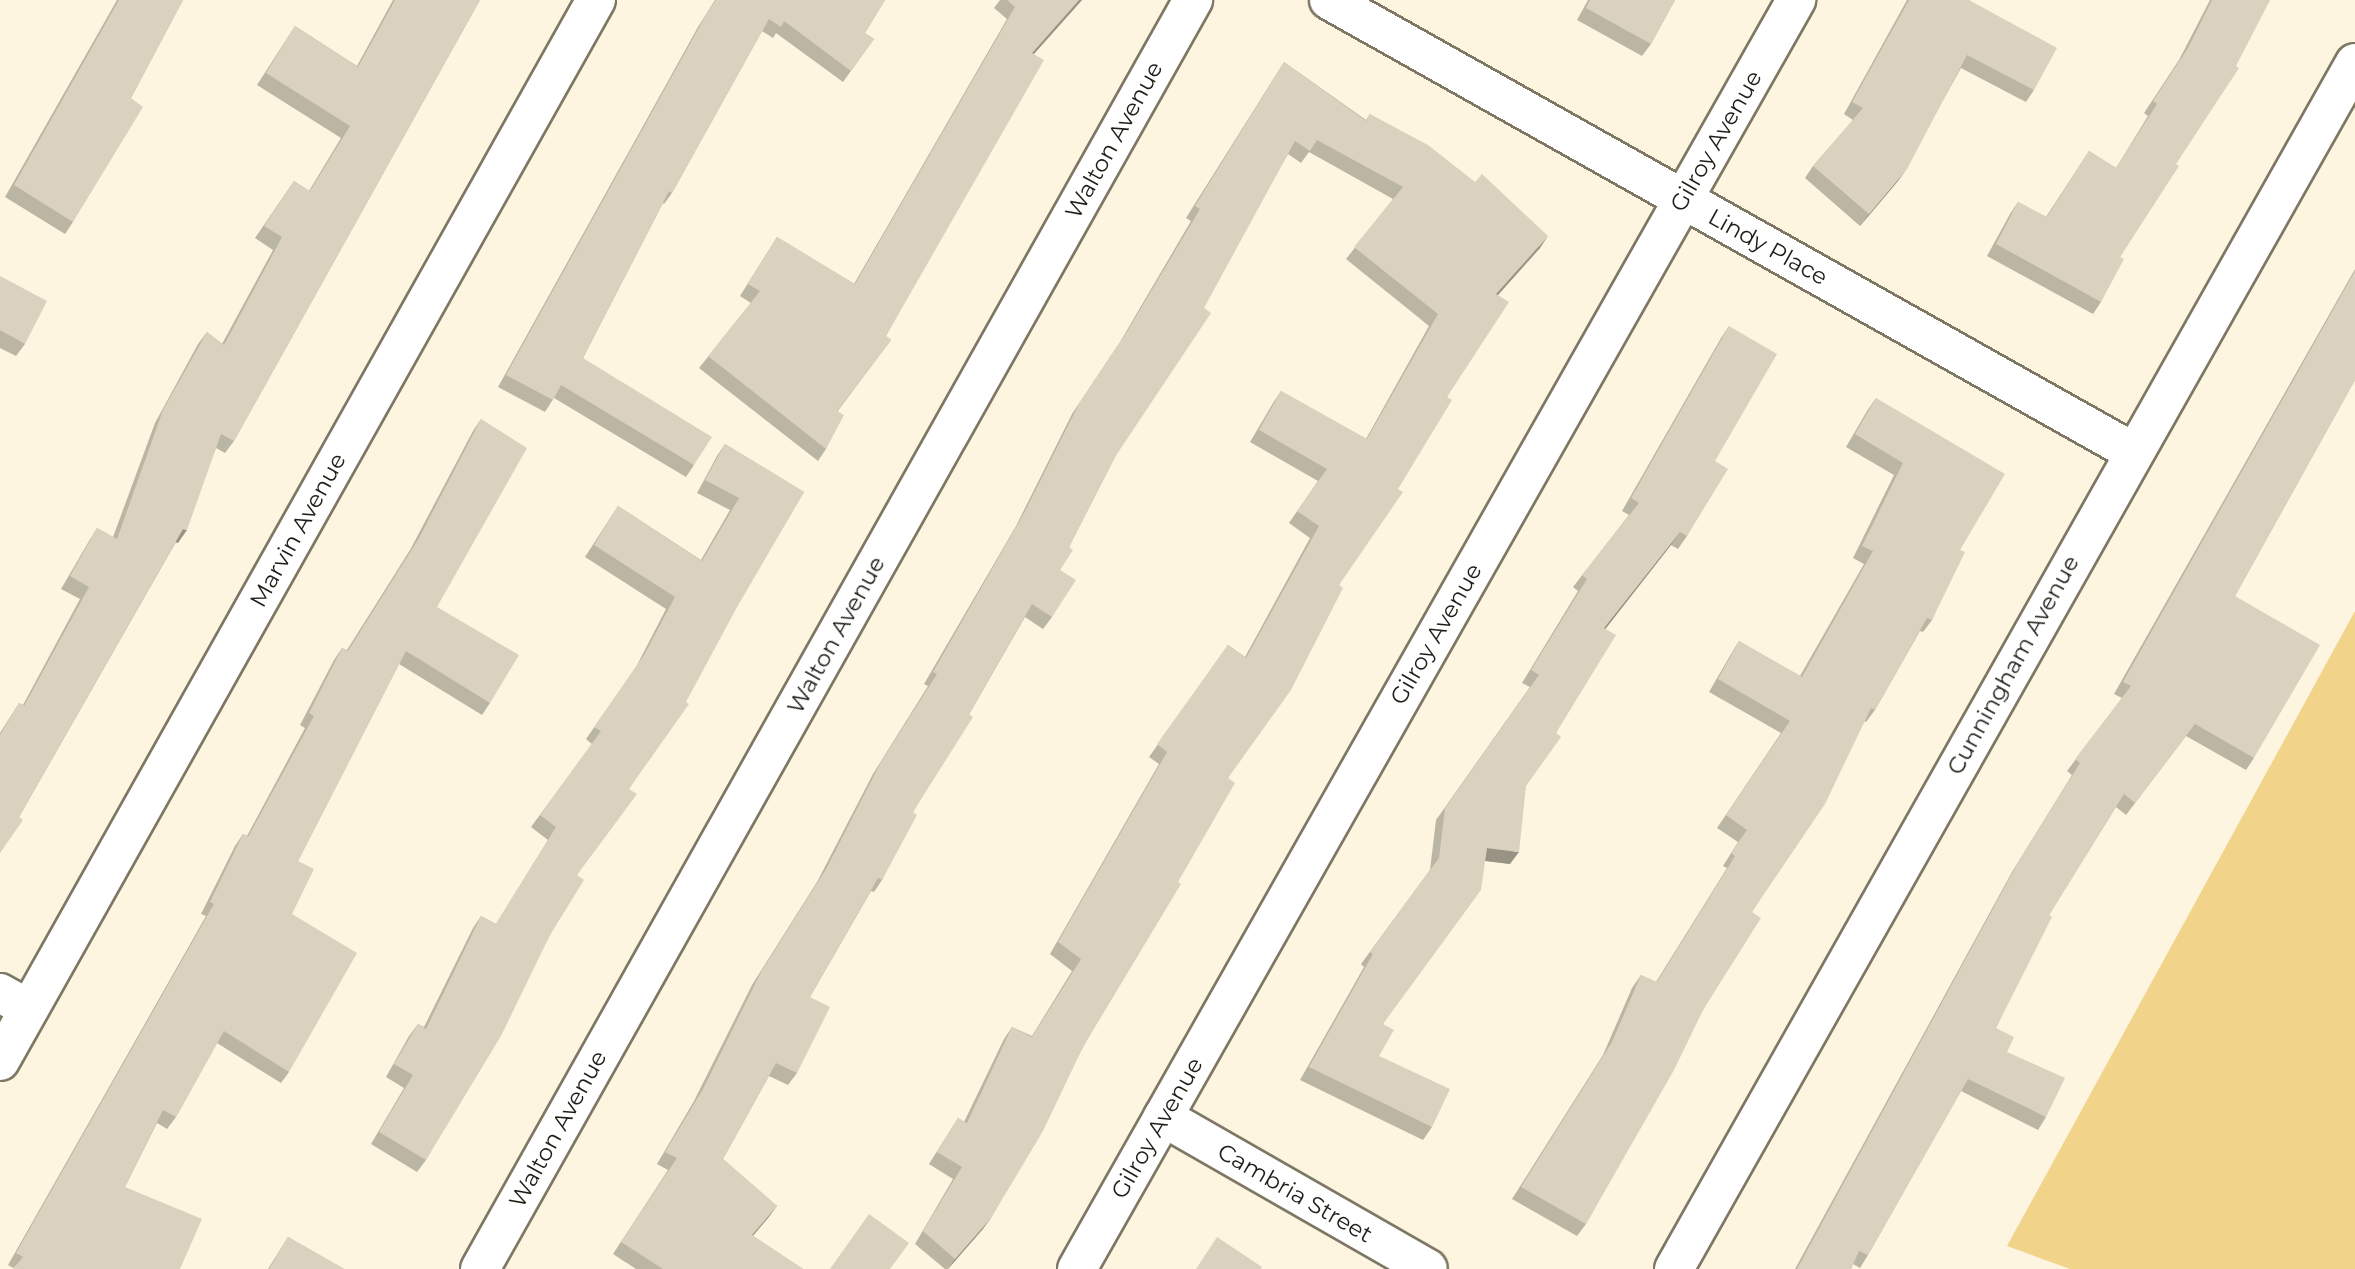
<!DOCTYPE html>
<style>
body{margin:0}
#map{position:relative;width:2355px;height:1269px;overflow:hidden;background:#fdf5e0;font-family:Montserrat,sans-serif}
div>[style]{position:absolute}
.green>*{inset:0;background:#f1d38a}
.roads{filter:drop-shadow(2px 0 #7e7764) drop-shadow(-2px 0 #7e7764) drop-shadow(0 2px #7e7764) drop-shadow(0 -2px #7e7764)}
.minor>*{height:38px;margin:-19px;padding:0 19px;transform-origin:19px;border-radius:19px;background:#fff}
.wall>*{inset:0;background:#bbb5a3}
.shaded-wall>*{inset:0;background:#999385}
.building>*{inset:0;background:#dad2be}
span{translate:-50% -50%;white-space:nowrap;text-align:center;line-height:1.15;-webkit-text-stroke:5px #fff;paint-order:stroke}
.street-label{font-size:23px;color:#201d16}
</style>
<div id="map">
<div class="green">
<div style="clip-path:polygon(2355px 611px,2355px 1269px,2070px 1269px,2007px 1246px)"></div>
</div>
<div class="roads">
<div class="minor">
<div style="left:1329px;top:0;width:922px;rotate:29.34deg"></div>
<div style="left:0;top:993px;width:33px;rotate:29deg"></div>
<div style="left:0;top:1061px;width:1217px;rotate:-60.68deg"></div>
<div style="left:1163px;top:1117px;width:305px;rotate:29.8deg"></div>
<div style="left:480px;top:1269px;width:1456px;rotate:-60.67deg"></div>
<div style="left:1077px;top:1269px;width:1459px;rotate:-60.46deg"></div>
<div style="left:1674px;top:1269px;width:1385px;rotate:-60.55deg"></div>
</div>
</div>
<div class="wall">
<div style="clip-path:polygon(117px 0,183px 0,131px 98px,73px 222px,65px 234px,5px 197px)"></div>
<div style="clip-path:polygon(393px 0,480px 0,234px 441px,225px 453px,216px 448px,178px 543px,176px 542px,19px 817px,0 853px,0 733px,19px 703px,23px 705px,80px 599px,61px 589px,89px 541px,97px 528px,113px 537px,155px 423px,198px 344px,207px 332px,222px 344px,273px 250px,255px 238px,294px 181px,309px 191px,341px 138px,257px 85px,295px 26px,357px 66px)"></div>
<div style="clip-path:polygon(715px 0,885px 0,865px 33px,874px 39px,843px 82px,776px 33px,773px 38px,762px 31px,672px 193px,664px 204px,663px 203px,583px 358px,694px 465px,686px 477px,554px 398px,545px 412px,498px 387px,698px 27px)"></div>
<div style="clip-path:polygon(1000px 0,1082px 0,1034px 54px,886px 336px,891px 340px,837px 412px,826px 449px,818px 461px,699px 368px,751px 303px,740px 296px,777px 237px,854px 284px,1007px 19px,994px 8px)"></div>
<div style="clip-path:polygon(1588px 0,1675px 0,1651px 44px,1642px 56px,1577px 20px)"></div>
<div style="clip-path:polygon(1907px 0,1969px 0,2034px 90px,2026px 102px,1961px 68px,1898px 181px,1860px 226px,1805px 178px,1813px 166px,1853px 120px,1844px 114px)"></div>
<div style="clip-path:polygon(2210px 0,2270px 0,2176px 164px,2120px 257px,2101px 302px,2093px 314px,1987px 256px,2010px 214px,2018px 202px,2046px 217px,2089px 151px,2116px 168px,2148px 116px,2144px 113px,2179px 60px)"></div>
<div style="clip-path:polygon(1284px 62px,1366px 120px,1370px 114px,1540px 248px,1498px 295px,1447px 397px,1228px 778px,991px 1218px,982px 1230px,948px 1269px,945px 1269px,915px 1244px,953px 1179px,929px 1164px,958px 1118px,964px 1122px,1004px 1039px,1012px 1027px,1032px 1036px,1072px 971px,1050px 954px,1159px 764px,1149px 757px,1228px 645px,1245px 657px,1310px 538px,1289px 523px,1318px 481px,1250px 442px,1273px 403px,1281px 391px,1366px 439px,1429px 326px,1346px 259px,1393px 199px,1309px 152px,1301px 163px,1288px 154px,1115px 457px,1069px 547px,1060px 570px,1052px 617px,1043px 629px,1025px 617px,913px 812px,882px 880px,874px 892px,871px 891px,810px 997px,797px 1073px,788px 1085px,769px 1076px,723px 1159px,777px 1206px,768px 1218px,753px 1236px,803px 1269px,636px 1269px,613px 1254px,668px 1170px,657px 1164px,694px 1101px,752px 985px,817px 882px,873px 774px,928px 686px,924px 684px,1016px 526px,1072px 414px,1120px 342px,1191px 221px,1186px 218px)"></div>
<div style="clip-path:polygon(2355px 269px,2355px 380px,2235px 596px,2254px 758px,2246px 770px,2186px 736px,2126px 815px,2116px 807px,2049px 915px,1996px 1028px,2007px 1052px,2046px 1117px,2038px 1130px,1961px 1091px,1868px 1255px,1860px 1268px,1853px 1264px,1851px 1269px,1795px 1269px,2012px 872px,2072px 775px,2067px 771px,2122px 698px,2114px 694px)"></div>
<div style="clip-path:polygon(0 276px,25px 344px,16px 356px,0 348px)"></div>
<div style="clip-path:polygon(1729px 326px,1715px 461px,1687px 536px,1678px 549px,1671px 545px,1605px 629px,1556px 733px,1526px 786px,1510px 864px,1485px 861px,1383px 1024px,1379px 1056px,1432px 1127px,1423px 1140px,1300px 1080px,1364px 967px,1361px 964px,1430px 870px,1436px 820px,1530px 687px,1522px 683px,1578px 591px,1573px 587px,1629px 515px,1622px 511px,1721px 338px)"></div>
<div style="clip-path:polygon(1876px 398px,1960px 550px,1932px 620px,1923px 632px,1920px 631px,1875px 710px,1866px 722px,1864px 721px,1752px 912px,1703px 1010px,1586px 1224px,1577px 1236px,1512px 1199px,1603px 1055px,1632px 988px,1641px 975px,1656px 982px,1727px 868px,1723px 866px,1738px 842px,1717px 828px,1781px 733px,1709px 692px,1731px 654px,1739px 641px,1800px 676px,1864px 564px,1853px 558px,1894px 475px,1846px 447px,1867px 411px)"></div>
<div style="clip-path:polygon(481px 419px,437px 607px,490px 703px,482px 715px,399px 664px,298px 861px,292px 914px,289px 1072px,281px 1083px,217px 1043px,176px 1117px,167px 1129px,157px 1123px,125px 1187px,13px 1268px,8px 1265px,206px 916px,201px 914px,235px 846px,243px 834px,247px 836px,305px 728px,300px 725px,334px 660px,342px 648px,347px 650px,410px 550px,473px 431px)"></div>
<div style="clip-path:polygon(725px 444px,804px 492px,577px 875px,550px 935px,426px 1160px,417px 1172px,371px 1144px,404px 1088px,386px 1077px,409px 1036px,418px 1024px,424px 1027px,473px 928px,481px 916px,496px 924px,548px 840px,531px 827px,592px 744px,586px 739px,636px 667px,666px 609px,585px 557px,618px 506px,701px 560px,730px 510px,697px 493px,717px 456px)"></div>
<div style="clip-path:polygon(288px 1237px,344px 1269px,268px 1269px)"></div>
</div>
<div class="shaded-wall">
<div style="clip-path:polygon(1079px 0,1082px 0,1024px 65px,1032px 53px)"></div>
<div style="clip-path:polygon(1907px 169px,1898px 181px,1860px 226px,1869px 214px)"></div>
<div style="clip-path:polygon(1548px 236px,1540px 248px,1488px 306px,1496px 294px)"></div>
<div style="clip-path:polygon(183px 529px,187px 530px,178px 543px,175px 542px)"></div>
<div style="clip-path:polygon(1680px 532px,1671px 545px,1596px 641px,1604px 628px)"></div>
<div style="clip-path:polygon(1487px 848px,1519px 852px,1510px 864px,1478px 860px)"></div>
<div style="clip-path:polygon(777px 1206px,768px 1218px,743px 1247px,752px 1235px)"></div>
<div style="clip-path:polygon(991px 1218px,982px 1230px,948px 1269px,955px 1259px)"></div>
</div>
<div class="building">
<div style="clip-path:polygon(119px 0,183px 0,131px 98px,143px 107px,73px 222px,14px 185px)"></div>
<div style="clip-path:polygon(395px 0,480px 0,234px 441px,221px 434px,187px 530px,183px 529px,19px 817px,23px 820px,0 853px,0 735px,19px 703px,24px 706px,89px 587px,70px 576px,97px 528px,117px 539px,163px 410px,207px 332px,224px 345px,282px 237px,264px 226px,294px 181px,310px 191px,350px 126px,266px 73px,295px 26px,358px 67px)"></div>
<div style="clip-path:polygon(716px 0,885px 0,865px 33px,874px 39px,851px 71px,784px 21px,781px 27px,769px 19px,672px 193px,669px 191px,583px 358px,712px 437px,694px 465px,561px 385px,553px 400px,506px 375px,706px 15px)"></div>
<div style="clip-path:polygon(1007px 0,1079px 0,1032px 53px,1044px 60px,886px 336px,891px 340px,837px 411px,844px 415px,826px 449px,708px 356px,760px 291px,748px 284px,777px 237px,855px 284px,1015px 7px)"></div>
<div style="clip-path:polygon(1590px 0,1675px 0,1651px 44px,1586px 8px)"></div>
<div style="clip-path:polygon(1909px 0,1969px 0,2057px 48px,2034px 90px,1967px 55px,1907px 169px,1869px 214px,1813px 166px,1863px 108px,1852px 102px)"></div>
<div style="clip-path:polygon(2212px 0,2270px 0,2236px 66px,2239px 68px,2176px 164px,2179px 166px,2120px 257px,2124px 259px,2101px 302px,1996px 244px,2018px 202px,2047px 217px,2089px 151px,2116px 168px,2157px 104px,2153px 101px,2188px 48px)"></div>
<div style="clip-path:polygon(1284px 62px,1366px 121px,1370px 114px,1428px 145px,1475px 182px,1482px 174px,1548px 236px,1496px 294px,1509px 302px,1447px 397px,1452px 400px,1398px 489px,1403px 492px,1339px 585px,1343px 588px,1291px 690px,1228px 778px,1235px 783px,1178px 882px,1181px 884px,1083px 1047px,1043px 1131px,991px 1218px,955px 1259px,923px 1231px,962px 1167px,937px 1152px,958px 1118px,967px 1123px,1012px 1027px,1032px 1037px,1081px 959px,1058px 942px,1167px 752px,1157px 744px,1228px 645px,1246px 658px,1319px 526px,1297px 511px,1327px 469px,1259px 430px,1281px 391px,1367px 439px,1438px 314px,1354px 247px,1403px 187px,1317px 140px,1310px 151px,1295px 141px,1204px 308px,1211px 313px,1115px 457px,1069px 547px,1073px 550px,1060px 570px,1076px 580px,1052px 617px,1032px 604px,969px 714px,973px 717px,913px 812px,917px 815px,882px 880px,878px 878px,810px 997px,830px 1007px,797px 1073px,776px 1063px,723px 1159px,777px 1206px,752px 1235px,803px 1269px,663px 1269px,621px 1242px,677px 1158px,665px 1152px,703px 1089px,761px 972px,826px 869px,881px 762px,937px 674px,933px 672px,1024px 513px,1080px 402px,1128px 330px,1200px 209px,1195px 206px)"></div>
<div style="clip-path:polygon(2355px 271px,2355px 380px,2235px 596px,2320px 645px,2254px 758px,2195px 724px,2135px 803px,2124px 794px,2049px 915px,2052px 917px,1996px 1028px,2014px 1037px,2007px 1052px,2065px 1078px,2046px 1117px,1968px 1079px,1868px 1255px,1859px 1251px,1851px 1269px,1797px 1269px,2020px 859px,2080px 763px,2075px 759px,2131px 686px,2123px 682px)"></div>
<div style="clip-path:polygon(0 276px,47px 301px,25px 344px,0 330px)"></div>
<div style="clip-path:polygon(1729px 326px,1777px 354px,1715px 461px,1728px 469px,1687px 536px,1680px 532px,1604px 628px,1616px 635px,1556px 733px,1561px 737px,1526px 786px,1519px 852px,1487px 848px,1481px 890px,1383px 1024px,1394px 1030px,1379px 1056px,1450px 1089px,1432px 1127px,1309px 1067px,1373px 954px,1370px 952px,1439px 858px,1445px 808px,1539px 675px,1531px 670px,1587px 579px,1582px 575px,1639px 503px,1631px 498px)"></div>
<div style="clip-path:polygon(1876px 398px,2005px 474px,1960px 550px,1965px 552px,1932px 620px,1927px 618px,1875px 710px,1871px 708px,1825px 804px,1752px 912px,1761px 918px,1703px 1010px,1674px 1070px,1586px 1224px,1521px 1187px,1612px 1042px,1641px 975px,1657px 982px,1735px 856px,1731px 853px,1747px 830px,1726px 815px,1790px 721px,1718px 679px,1739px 641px,1802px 677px,1873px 551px,1862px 546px,1903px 463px,1855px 434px)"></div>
<div style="clip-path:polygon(481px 419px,527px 448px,437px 607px,519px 655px,490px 703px,406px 651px,298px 861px,314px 869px,292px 914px,357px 953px,289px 1072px,224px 1031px,176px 1117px,163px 1110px,125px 1187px,202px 1219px,180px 1269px,13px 1269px,23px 1257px,16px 1253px,214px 904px,210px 902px,243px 834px,248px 837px,314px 716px,309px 713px,342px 648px,348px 651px,419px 538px)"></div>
<div style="clip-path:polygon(725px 444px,804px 492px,736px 609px,686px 702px,689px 704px,629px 789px,637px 794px,577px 875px,584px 880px,550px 935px,501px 1036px,426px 1160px,379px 1132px,413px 1075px,394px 1064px,418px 1024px,426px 1029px,481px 916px,496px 924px,556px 827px,540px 815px,601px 731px,594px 727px,644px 655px,675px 597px,594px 545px,618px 506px,702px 561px,739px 498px,705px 480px)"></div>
<div style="clip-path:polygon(869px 1214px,909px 1243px,890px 1269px,830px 1269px)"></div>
<div style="clip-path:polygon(288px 1237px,344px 1269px,269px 1269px)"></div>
<div style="clip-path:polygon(1217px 1237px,1262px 1267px,1261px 1269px,1196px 1269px)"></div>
</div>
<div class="street-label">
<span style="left:1114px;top:140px;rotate:-61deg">Walton Avenue</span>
<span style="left:1716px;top:141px;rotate:-60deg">Gilroy Avenue</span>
<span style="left:1768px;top:247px;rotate:29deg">Lindy Place</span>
<span style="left:298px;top:530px;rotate:-61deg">Marvin Avenue</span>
<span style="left:1436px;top:634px;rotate:-60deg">Gilroy Avenue</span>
<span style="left:836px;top:635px;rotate:-61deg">Walton Avenue</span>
<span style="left:2013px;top:665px;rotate:-61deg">Cunningham Avenue</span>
<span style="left:1157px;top:1128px;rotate:-60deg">Gilroy Avenue</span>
<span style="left:558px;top:1129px;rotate:-61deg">Walton Avenue</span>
<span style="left:1295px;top:1193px;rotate:30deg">Cambria Street</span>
</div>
</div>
